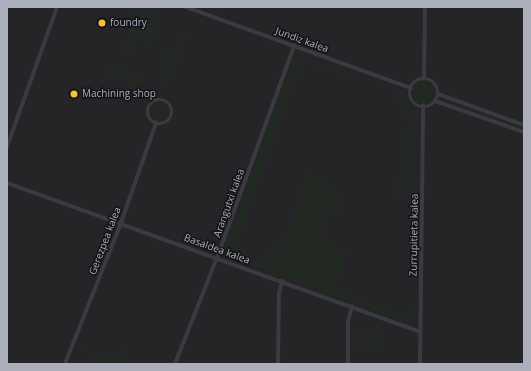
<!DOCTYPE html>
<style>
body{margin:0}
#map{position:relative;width:531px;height:371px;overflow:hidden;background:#19191b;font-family:"Open Sans",sans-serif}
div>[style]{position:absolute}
.built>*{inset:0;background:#252528}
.green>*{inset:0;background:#212922}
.round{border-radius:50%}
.street>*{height:3.5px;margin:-1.75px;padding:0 1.75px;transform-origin:1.75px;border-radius:1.75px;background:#3a3a40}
.street>.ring{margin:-1.75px;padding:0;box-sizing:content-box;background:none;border:3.5px solid #3a3a40;border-radius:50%}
.dots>*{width:11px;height:11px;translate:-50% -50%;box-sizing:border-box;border:2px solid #141416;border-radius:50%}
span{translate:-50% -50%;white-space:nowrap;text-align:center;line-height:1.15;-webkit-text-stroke:3px #141416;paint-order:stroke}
.poi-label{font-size:10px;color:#abafbb}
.left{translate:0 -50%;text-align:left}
.street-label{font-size:10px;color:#abafbb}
.frame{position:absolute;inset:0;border:8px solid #abafbb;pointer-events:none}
</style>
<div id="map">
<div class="built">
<div style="clip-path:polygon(7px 7px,524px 7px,524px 364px,7px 364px)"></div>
</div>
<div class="green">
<div style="clip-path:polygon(137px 8px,158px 16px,150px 43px,136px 38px,131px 54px,123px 51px)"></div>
<div style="clip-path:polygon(183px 31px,187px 32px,169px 82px,161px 80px,170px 53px,164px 51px,166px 48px,177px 51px)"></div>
<div style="clip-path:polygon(298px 55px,390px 88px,302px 60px,232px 253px,265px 265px,272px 246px,281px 248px,309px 172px,332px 188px,342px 206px,341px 215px,323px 210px,321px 218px,321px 229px,330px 245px,346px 251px,333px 290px,407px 317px,414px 305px,415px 321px,412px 324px,404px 318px,401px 321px,233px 258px,226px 252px,225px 247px,292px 61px)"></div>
<div style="clip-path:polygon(106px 65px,145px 78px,143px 85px,104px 72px)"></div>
<div class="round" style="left:412px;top:81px;width:24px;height:24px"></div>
<div style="clip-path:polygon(396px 90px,404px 92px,407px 103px,418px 113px,415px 277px,413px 276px,415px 146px,413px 146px,413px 120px,400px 107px)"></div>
<div style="clip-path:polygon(443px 98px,524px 127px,524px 131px,442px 101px)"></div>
<div class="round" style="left:150px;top:102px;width:20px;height:20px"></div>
<div style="clip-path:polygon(410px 123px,410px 174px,401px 195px,393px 192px,407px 147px,402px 145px)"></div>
<div style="clip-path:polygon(352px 333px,381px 333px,381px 345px,359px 345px,358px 342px,373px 342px,373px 334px,356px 334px,355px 339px,352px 338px)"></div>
<div style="clip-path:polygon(88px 337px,125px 352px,120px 364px,104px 360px,99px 364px,102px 358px,85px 351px,86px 349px,115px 361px,119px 351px)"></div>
</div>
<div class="street">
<div style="left:186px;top:7px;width:239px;rotate:19.8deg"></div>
<div style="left:424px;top:79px;width:72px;rotate:-89.2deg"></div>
<div class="ring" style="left:410px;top:79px;width:24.5px;height:24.5px"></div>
<div style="left:438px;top:94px;width:91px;rotate:19.8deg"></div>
<div class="ring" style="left:148px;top:100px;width:20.5px;height:20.5px"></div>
<div style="left:435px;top:101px;width:94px;rotate:19.2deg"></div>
<div style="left:7px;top:147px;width:149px;rotate:-70.3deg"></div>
<div style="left:7px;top:183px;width:439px;rotate:19.8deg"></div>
<div style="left:65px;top:364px;width:152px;rotate:-68.3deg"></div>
<div style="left:121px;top:223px;width:106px;rotate:-70.7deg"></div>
<div style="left:175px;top:364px;width:114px;rotate:-68.4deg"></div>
<div style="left:217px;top:258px;width:226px;rotate:-70deg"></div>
<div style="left:278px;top:364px;width:70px;rotate:-89.2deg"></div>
<div style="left:279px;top:294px;width:13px;rotate:-77deg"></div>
<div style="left:348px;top:364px;width:43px;rotate:-90deg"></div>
<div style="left:348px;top:321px;width:15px;rotate:-74deg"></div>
<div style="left:420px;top:364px;width:258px;rotate:-89.3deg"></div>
</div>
<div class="dots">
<div style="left:102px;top:23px;background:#f4c239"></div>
<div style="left:74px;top:94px;background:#f4c239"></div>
</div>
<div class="poi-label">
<span class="left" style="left:110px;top:23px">foundry</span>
<span class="left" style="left:82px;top:94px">Machining shop</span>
</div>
<div class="street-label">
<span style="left:302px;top:40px;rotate:20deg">Jundiz kalea</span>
<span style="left:229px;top:203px;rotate:-70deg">Arangutxi kalea</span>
<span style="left:414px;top:235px;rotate:-89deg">Zurrupitieta kalea</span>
<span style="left:105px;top:241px;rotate:-69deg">Gerezpea kalea</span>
<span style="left:217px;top:249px;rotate:20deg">Basaldea kalea</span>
</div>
<div class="frame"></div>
</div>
